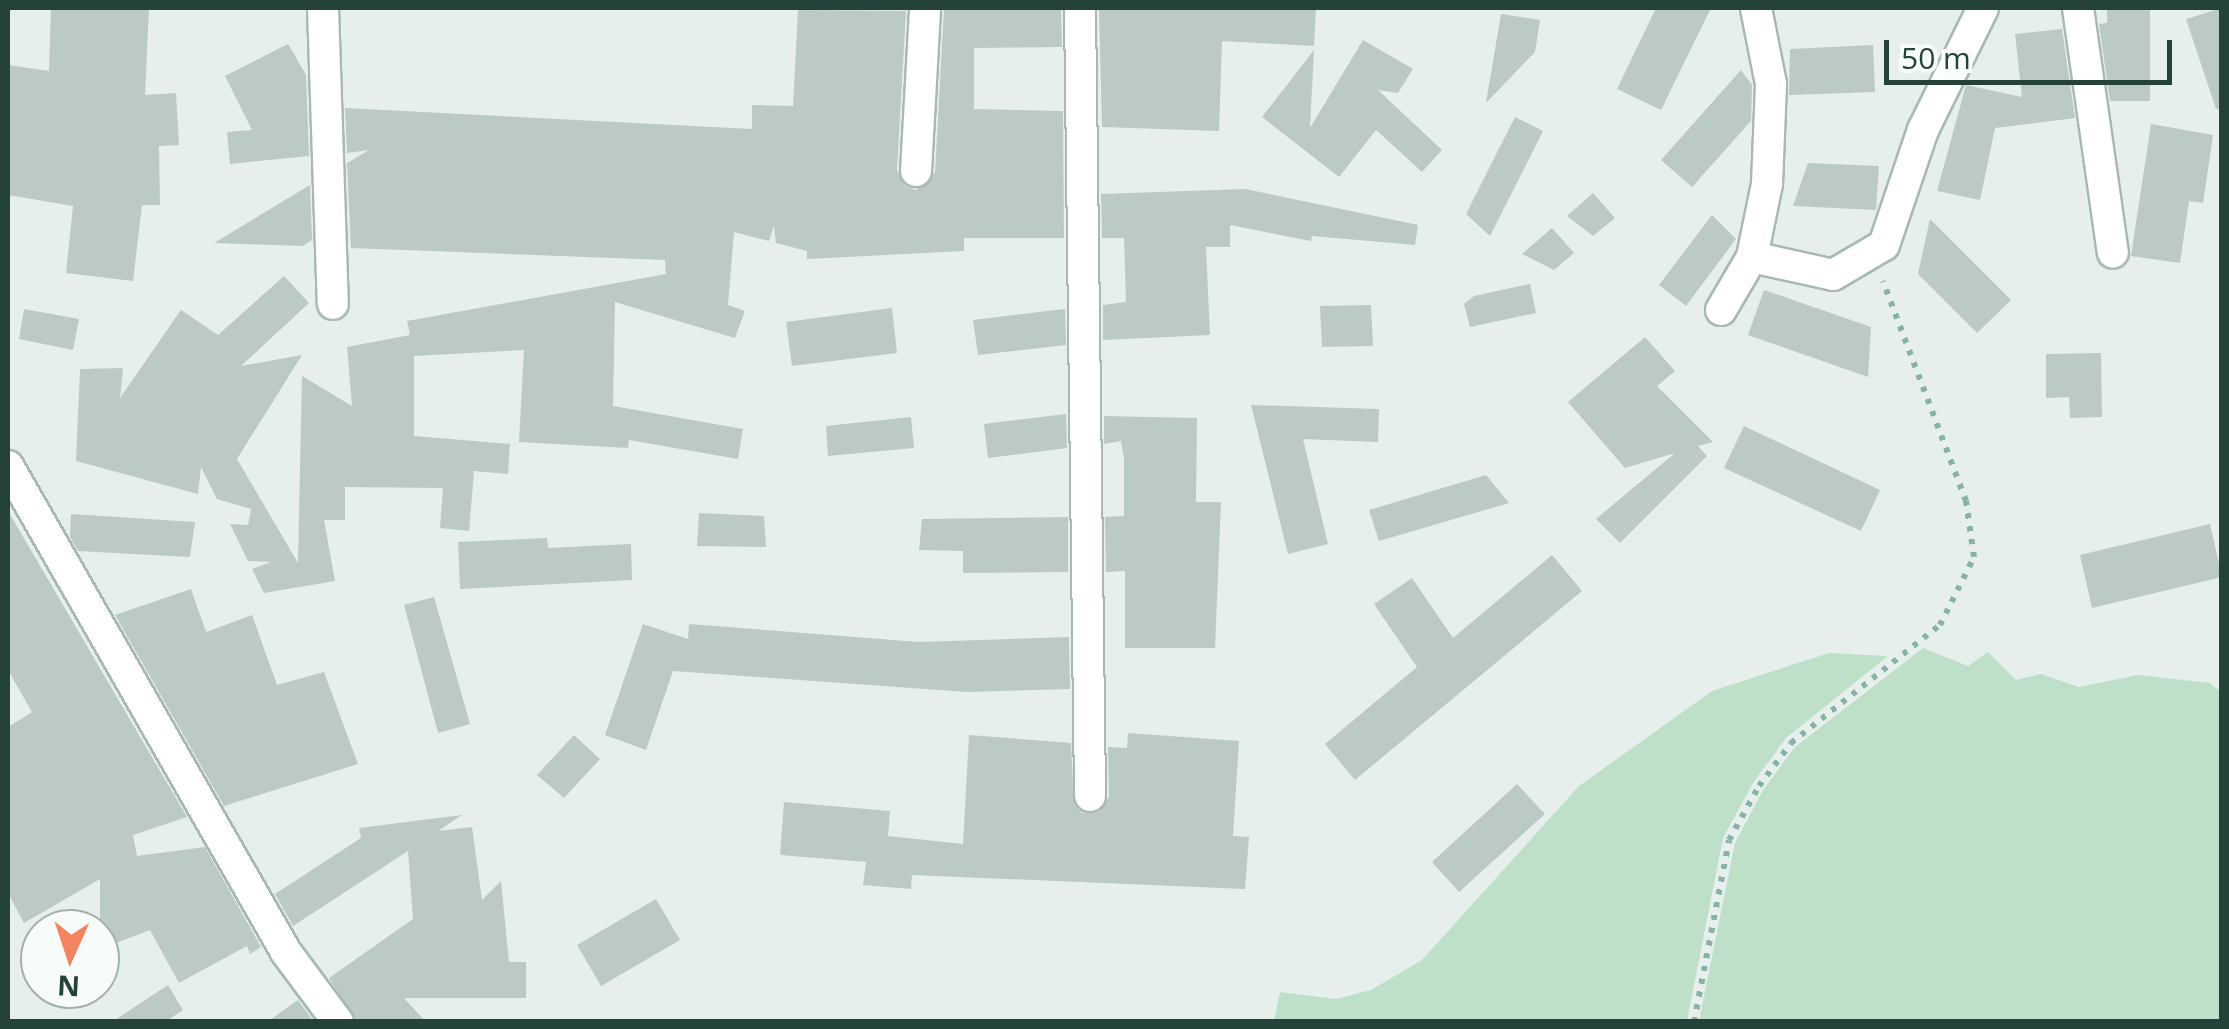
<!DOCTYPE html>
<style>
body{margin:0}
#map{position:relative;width:2229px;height:1029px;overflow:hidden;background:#e6efeb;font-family:"Open Sans",sans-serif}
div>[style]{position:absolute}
.green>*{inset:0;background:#bfe0c8}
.building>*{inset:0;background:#bbcac4}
.path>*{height:6px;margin-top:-3px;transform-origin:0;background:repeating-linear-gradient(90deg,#86b3a5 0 5px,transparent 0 13px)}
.roads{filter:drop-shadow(2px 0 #a8b8b2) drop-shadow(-2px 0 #a8b8b2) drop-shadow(0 2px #a8b8b2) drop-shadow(0 -2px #a8b8b2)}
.street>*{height:30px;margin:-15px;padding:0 15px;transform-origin:15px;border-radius:15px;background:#fff}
span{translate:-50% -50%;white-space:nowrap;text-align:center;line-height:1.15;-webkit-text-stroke:8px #f7fbf9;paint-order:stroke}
.frame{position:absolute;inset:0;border:10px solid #24423a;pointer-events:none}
.north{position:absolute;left:20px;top:909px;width:100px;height:100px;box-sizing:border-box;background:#f7fbf9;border:2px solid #a3b1ad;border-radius:50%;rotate:183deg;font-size:28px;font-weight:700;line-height:40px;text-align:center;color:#24423a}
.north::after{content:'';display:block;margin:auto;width:35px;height:45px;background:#f4845f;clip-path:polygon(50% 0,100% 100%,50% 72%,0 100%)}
.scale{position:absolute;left:1884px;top:40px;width:288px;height:45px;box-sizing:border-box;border:5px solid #24423a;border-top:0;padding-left:12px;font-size:30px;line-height:35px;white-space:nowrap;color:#24423a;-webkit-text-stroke:8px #f7fbf9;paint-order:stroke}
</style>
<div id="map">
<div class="green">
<div style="clip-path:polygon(1923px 648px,1968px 666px,1988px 652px,2016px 680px,2041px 674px,2079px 687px,2138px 675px,2210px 683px,2221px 692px,2221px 1021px,1699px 1021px,1735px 843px,1763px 790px,1795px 747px)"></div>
<div style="clip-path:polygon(1829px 653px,1888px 656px,1786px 738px,1753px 783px,1723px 838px,1687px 1021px,1274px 1021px,1280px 992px,1336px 999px,1371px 990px,1422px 960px,1579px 786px,1712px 691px)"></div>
</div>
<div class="building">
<div style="clip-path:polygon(51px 8px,149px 8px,145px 95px,176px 93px,179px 145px,159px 146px,160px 205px,142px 205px,133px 281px,66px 273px,73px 206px,8px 195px,8px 65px,49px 71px)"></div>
<div style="clip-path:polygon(944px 8px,1061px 8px,1062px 47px,974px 48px,974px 109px,1063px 111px,1064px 238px,964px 238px,964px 251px,807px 259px,807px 251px,776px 243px,774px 226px,769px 241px,734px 232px,728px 305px,745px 311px,735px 338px,615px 302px,613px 406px,743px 429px,738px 459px,629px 440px,628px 448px,519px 442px,524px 350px,414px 356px,414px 436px,510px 444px,508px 474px,474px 471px,469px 531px,440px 528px,443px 488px,345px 487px,345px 520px,324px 520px,335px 581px,264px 593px,252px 569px,271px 562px,248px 561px,230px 524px,248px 525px,251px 509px,217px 499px,201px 467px,198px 494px,76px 461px,80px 369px,123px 368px,120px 398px,181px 310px,218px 335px,284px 276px,309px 303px,241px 366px,302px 355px,237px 459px,298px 563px,302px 376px,352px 406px,347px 347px,410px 335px,407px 321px,666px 274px,665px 260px,351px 248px,347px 163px,369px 150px,347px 153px,345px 108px,752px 129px,752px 105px,793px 106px,798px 10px,906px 11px,897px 170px,905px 186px,916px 190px,935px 172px)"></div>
<div style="clip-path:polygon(1099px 8px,1316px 8px,1314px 46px,1222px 41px,1219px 131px,1102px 127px)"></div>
<div style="clip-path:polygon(1656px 8px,1711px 8px,1661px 110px,1617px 89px)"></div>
<div style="clip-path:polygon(2107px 8px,2150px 8px,2150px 101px,2110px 101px,2099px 24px,2107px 23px)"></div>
<div style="clip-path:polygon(2222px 8px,2222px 108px,2216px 109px,2186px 19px)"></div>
<div style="clip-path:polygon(1501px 14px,1540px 20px,1535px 52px,1486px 103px)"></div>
<div style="clip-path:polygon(2062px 29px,2075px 118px,1995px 128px,1980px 200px,1937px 191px,1966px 85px,2022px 97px,2015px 34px)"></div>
<div style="clip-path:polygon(1363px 40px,1413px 69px,1398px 93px,1378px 90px,1442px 150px,1422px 172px,1376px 130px,1339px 177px,1262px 117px,1314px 50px,1310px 128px)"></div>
<div style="clip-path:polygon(288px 44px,306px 75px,309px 156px,230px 164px,227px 132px,252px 130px,225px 76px)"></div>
<div style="clip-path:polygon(1873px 45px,1875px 92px,1789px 95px,1790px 49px)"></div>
<div style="clip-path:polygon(1741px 70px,1752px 85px,1751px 121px,1692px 187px,1661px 160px)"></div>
<div style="clip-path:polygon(1515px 117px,1543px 131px,1490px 236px,1466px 214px)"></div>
<div style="clip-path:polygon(2151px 124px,2213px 135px,2203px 203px,2189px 201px,2180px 263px,2131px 256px)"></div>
<div style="clip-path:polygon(1808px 163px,1879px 166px,1876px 210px,1793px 206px)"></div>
<div style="clip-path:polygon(310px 185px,312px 240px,303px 246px,214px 243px)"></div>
<div style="clip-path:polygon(1245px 189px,1418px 225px,1415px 245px,1312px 236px,1311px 241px,1230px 225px,1230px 247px,1206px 247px,1210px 335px,1103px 340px,1103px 305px,1126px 302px,1124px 238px,1102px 238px,1101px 194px)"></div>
<div style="clip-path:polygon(1593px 193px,1615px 218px,1593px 236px,1567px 216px)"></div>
<div style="clip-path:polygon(1712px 215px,1736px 239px,1686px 306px,1659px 285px)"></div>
<div style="clip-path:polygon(1930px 219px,2011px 300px,1977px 333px,1918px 274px)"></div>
<div style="clip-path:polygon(1552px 228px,1574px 253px,1554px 270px,1522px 254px)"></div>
<div style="clip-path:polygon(1530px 284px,1536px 313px,1470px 327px,1464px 304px,1474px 296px)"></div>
<div style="clip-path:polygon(1764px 290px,1871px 327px,1868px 377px,1748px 335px)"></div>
<div style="clip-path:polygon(1371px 305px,1373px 346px,1322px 347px,1320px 306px)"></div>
<div style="clip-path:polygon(892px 308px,897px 353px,792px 366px,786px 322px)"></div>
<div style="clip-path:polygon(24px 309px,79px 319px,73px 350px,19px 339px)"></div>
<div style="clip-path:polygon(1065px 309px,1066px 345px,978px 355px,973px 320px)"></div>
<div style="clip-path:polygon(1645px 337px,1675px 371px,1657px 386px,1713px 442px,1698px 446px,1707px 456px,1620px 543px,1596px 519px,1675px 453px,1625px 468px,1568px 402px)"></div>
<div style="clip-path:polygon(2101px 353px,2102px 417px,2070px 418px,2069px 397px,2046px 398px,2046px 354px)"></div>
<div style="clip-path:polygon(1251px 405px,1379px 409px,1378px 442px,1303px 439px,1328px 544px,1288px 554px)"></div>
<div style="clip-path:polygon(1066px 414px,1067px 448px,988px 458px,984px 424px)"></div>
<div style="clip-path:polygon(1104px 416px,1197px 418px,1196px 502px,1221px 502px,1215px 648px,1125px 648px,1125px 571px,1106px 572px,1105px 517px,1124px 516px,1124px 459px,1121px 441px,1104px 444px)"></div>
<div style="clip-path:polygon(911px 417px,914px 448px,828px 456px,826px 426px)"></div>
<div style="clip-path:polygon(1744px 426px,1880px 490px,1861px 531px,1724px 468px)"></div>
<div style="clip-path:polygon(1486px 475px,1509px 503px,1379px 541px,1369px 510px)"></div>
<div style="clip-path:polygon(8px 511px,187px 817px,133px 835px,137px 856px,205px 847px,261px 947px,250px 954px,247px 946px,179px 983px,150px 930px,100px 949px,100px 879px,24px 923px,8px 893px,8px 727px,32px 712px,8px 670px)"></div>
<div style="clip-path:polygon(699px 513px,764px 516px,766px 547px,697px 546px)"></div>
<div style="clip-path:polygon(71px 514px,195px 522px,190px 557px,78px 551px,70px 537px)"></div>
<div style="clip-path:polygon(1068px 517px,1068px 572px,963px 573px,963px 551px,919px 550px,922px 519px)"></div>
<div style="clip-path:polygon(2210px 524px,2222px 577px,2092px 608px,2080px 555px)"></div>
<div style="clip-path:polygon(547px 538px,548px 548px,631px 544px,632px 580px,460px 589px,458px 542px)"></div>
<div style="clip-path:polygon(1552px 555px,1582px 591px,1355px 780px,1325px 744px,1417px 667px,1374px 604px,1412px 578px,1453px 638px)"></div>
<div style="clip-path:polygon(191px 589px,206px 632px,252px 615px,277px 685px,324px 672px,358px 764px,224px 806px,115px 615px)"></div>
<div style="clip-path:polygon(434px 597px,470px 724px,438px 733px,404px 605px)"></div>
<div style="clip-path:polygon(643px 624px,688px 639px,689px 624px,919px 642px,1069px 637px,1070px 689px,967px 692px,673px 671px,646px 750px,605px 735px)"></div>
<div style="clip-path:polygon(1128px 733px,1239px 741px,1233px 836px,1249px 837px,1245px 889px,912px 875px,911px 889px,863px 885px,866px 862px,780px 855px,784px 802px,890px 811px,888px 836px,963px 844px,969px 735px,1071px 743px,1074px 805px,1082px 813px,1099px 812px,1109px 797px,1108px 747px,1127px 748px)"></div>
<div style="clip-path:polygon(574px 735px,600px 759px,564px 798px,537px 775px)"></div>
<div style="clip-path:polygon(1517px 784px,1545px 814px,1459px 892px,1432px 862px)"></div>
<div style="clip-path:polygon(462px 815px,438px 831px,472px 827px,482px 900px,501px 881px,509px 962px,526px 962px,526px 998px,404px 998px,426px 1022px,356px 1022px,329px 978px,413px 919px,408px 851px,293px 926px,275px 894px,361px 838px,359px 828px)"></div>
<div style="clip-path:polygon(656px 899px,680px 940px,601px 986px,577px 945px)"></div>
<div style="clip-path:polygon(168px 985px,183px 1010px,165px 1022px,112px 1022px)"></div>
<div style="clip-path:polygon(298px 1000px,314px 1022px,267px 1022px)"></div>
</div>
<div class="path">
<div style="left:1694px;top:1022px;width:185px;rotate:-79.1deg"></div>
<div style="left:1729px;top:840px;width:62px;rotate:-60.9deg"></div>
<div style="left:1759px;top:786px;width:54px;rotate:-53.3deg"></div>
<div style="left:1791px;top:743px;width:190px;rotate:-38.4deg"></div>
<div style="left:1940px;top:625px;width:76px;rotate:-63.4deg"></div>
<div style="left:1974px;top:557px;width:57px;rotate:-98.1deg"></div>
<div style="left:1966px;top:501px;width:235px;rotate:-110.7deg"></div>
</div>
<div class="roads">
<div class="street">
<div style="left:323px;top:8px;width:296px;rotate:88.1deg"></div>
<div style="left:1080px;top:8px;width:788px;rotate:89.27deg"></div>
<div style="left:2078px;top:8px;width:247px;rotate:81.9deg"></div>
<div style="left:916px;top:171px;width:163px;rotate:-86.8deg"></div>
<div style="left:1752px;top:257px;width:83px;rotate:12.5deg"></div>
<div style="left:1833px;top:275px;width:59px;rotate:-30.5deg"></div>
<div style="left:1884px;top:245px;width:121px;rotate:-71.3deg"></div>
<div style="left:1923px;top:130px;width:136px;rotate:-63.8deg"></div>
<div style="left:1721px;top:310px;width:61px;rotate:-59.7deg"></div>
<div style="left:1752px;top:257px;width:75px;rotate:-78.4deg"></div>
<div style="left:1767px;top:184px;width:100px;rotate:-87.7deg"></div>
<div style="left:1771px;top:84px;width:77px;rotate:-101.2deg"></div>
<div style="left:8px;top:466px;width:560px;rotate:60.23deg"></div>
<div style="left:286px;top:952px;width:87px;rotate:53.4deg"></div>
</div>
</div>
<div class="frame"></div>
<div class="north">N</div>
<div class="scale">50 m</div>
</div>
